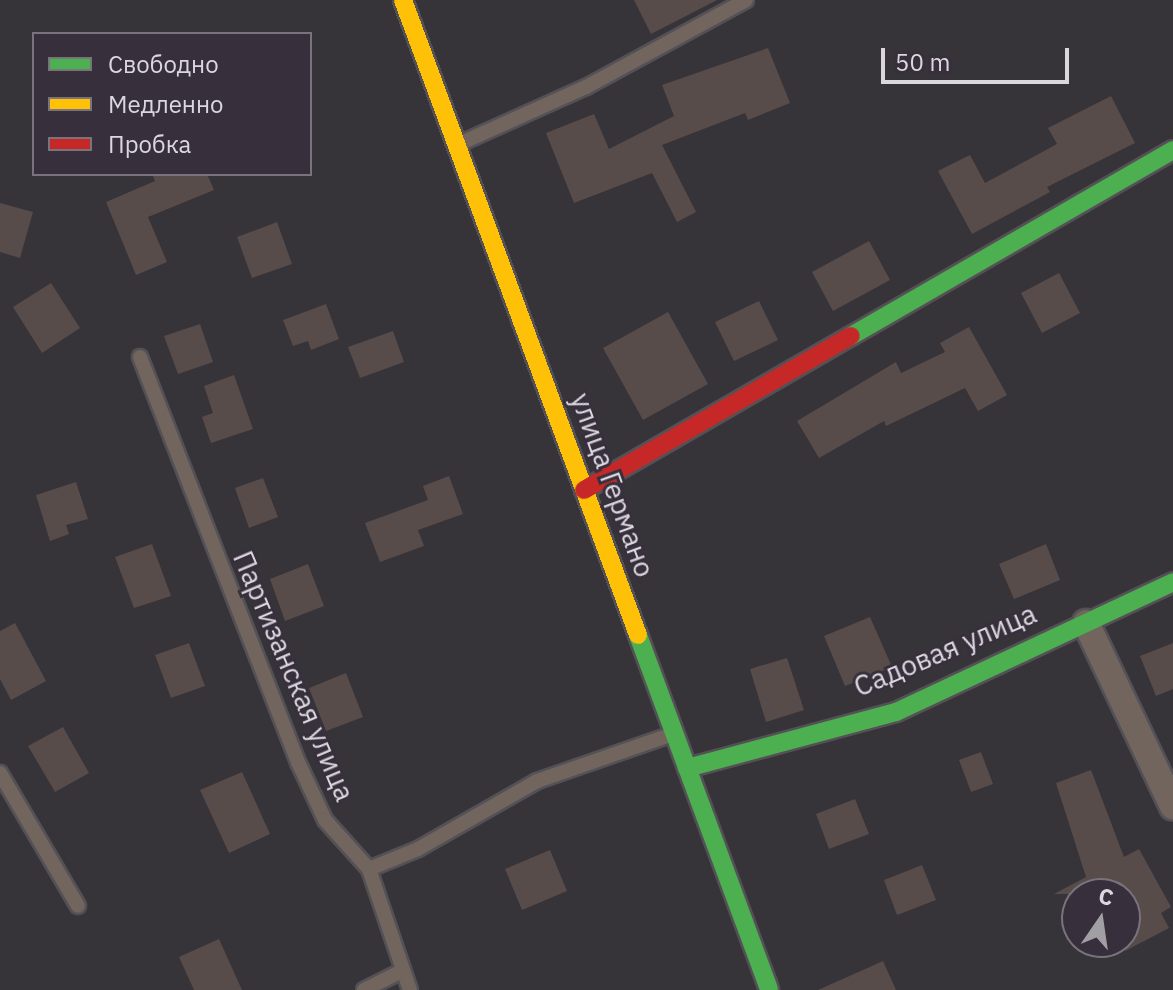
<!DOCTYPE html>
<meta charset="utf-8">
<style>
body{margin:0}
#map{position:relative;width:1173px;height:990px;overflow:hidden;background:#363339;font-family:"IBM Plex Sans",sans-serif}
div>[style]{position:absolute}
.building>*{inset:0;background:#584c4a}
.roads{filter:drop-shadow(2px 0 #545156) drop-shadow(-2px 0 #545156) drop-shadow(0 2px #545156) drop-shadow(0 -2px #545156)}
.lane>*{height:14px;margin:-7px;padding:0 7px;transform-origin:7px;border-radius:7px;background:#71655e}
.street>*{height:26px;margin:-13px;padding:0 13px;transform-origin:13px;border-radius:13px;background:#71655e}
.fast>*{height:18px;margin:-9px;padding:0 9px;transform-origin:9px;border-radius:9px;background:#4caf50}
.slow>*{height:18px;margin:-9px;padding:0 9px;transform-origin:9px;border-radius:9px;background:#ffc107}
.jam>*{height:18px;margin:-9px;padding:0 9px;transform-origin:9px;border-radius:9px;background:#c62828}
span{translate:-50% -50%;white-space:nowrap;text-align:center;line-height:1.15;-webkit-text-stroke:6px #37303c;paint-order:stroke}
.street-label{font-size:28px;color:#dbd7de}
.legend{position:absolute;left:32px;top:32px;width:280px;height:144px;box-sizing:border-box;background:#37303c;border:2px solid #79737d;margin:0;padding:10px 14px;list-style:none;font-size:24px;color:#dbd7de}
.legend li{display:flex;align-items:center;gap:16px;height:40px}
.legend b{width:40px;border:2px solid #79737d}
.north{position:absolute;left:1061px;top:878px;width:80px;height:80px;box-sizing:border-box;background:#37303c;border:2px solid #79737d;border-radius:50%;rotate:13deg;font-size:22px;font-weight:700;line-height:32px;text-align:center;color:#dbd7de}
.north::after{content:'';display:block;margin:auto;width:28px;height:36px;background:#a19ea4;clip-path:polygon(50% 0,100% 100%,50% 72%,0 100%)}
.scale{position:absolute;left:881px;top:48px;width:188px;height:36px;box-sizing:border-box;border:4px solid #dbd7de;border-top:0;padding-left:10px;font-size:24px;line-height:28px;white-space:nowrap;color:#dbd7de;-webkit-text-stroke:6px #37303c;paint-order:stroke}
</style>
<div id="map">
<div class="building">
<div style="clip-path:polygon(634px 0,717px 0,651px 34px)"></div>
<div style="clip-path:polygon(768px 48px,790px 103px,748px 120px,745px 113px,662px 145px,696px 212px,677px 222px,652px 173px,574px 203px,546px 133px,594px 114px,609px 149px,674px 116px,662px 85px)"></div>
<div style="clip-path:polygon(1111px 96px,1135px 143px,1047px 187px,1050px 192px,972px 234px,938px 171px,970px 155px,985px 183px,1057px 144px,1048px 128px)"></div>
<div style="clip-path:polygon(152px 174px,207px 174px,214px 190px,148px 217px,167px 262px,136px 275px,106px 202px,155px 181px)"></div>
<div style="clip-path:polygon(0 203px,33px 212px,20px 258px,0 252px)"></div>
<div style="clip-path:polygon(277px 222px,292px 264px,252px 278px,237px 237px)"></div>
<div style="clip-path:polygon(869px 241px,890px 280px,833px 311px,812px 272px)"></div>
<div style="clip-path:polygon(1059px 273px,1080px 313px,1042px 333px,1021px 293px)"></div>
<div style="clip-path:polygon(51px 283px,80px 328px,42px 353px,13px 307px)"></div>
<div style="clip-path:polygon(759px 301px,778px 340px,734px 361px,715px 322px)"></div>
<div style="clip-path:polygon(326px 304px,339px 339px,311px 350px,308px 341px,293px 346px,283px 320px)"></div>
<div style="clip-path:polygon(668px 312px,708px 384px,643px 420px,603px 348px)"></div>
<div style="clip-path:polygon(200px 324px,213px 362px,178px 374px,164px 336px)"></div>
<div style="clip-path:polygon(969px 327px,1007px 395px,978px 411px,965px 388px,886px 426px,884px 421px,819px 458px,797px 421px,896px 362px,901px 373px,945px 352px,940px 343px)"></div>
<div style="clip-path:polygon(393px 331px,404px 362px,360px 378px,348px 347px)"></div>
<div style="clip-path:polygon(234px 375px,253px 429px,211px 443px,202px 417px,213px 413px,204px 386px)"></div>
<div style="clip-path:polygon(449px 476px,463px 514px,418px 530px,424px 546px,380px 562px,365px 523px,428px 500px,423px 486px)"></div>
<div style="clip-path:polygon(263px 478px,278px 517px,249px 528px,235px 488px)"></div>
<div style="clip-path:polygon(76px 482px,88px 519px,66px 525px,69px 534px,50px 541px,36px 495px)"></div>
<div style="clip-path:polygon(152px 544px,171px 596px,134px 608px,115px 557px)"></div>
<div style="clip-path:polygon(1046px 544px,1060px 580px,1014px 599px,999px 564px)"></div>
<div style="clip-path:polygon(308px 564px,324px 606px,285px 621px,270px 579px)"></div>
<div style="clip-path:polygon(870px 617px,892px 667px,845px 686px,824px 636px)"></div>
<div style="clip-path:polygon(15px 623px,46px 681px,11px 700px,0 679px,0 631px)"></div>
<div style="clip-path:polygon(189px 643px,205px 686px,171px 698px,155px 655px)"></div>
<div style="clip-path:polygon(1173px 643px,1173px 689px,1156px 696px,1140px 656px)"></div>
<div style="clip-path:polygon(787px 658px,804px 710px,766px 722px,750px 669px)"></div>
<div style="clip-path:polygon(346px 673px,363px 717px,326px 731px,309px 688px)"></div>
<div style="clip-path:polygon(63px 727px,89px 773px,55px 792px,28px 746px)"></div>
<div style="clip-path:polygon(981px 752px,993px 784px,971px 792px,959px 760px)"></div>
<div style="clip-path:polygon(1091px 770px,1124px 857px,1139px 849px,1171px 907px,1161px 913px,1169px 928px,1125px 951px,1125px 894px,1054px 894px,1086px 877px,1056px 783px)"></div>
<div style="clip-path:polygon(242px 772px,270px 834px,229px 853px,200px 790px)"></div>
<div style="clip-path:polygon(855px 799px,869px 834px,829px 849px,816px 814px)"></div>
<div style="clip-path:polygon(550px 850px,567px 891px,522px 910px,505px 869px)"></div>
<div style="clip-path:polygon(922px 865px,936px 900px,897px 915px,884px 880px)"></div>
<div style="clip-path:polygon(219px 939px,242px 990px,194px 990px,179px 957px)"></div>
<div style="clip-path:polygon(883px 961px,896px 990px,818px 990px)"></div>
</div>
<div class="roads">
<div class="lane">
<div style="left:459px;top:144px;width:139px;rotate:-24.2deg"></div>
<div style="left:586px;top:87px;width:182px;rotate:-28.5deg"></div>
<div style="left:140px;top:357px;width:435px;rotate:68.7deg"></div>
<div style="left:298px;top:762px;width:64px;rotate:65deg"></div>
<div style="left:325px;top:820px;width:66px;rotate:48.1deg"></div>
<div style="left:369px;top:869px;width:53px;rotate:-22.2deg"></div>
<div style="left:418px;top:849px;width:137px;rotate:-29.7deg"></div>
<div style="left:537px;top:781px;width:144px;rotate:-19.1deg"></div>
<div style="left:0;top:773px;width:154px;rotate:59.6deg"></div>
<div style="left:369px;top:869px;width:128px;rotate:71.3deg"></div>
<div style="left:364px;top:990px;width:40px;rotate:-26.6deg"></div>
</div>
<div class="street">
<div style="left:1086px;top:623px;width:203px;rotate:64.6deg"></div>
</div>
<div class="fast">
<div style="left:851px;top:336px;width:372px;rotate:-30deg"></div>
<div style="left:638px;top:635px;width:378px;rotate:69.7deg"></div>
<div style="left:687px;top:768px;width:216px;rotate:-15deg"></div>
<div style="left:896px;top:712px;width:306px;rotate:-25.1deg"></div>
</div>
<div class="slow">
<div style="left:403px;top:0;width:677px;rotate:69.69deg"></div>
</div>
<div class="jam">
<div style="left:584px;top:490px;width:308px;rotate:-30deg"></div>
</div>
</div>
<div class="street-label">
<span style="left:613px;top:485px;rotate:70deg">улица Германо</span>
<span style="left:945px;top:650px;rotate:-23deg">Садовая улица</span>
<span style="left:294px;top:676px;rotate:67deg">Партизанская улица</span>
</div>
<ul class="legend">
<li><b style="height:10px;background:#4caf50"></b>Свободно</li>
<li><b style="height:10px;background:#ffc107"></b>Медленно</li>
<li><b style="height:10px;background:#c62828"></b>Пробка</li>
</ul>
<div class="north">С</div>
<div class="scale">50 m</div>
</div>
